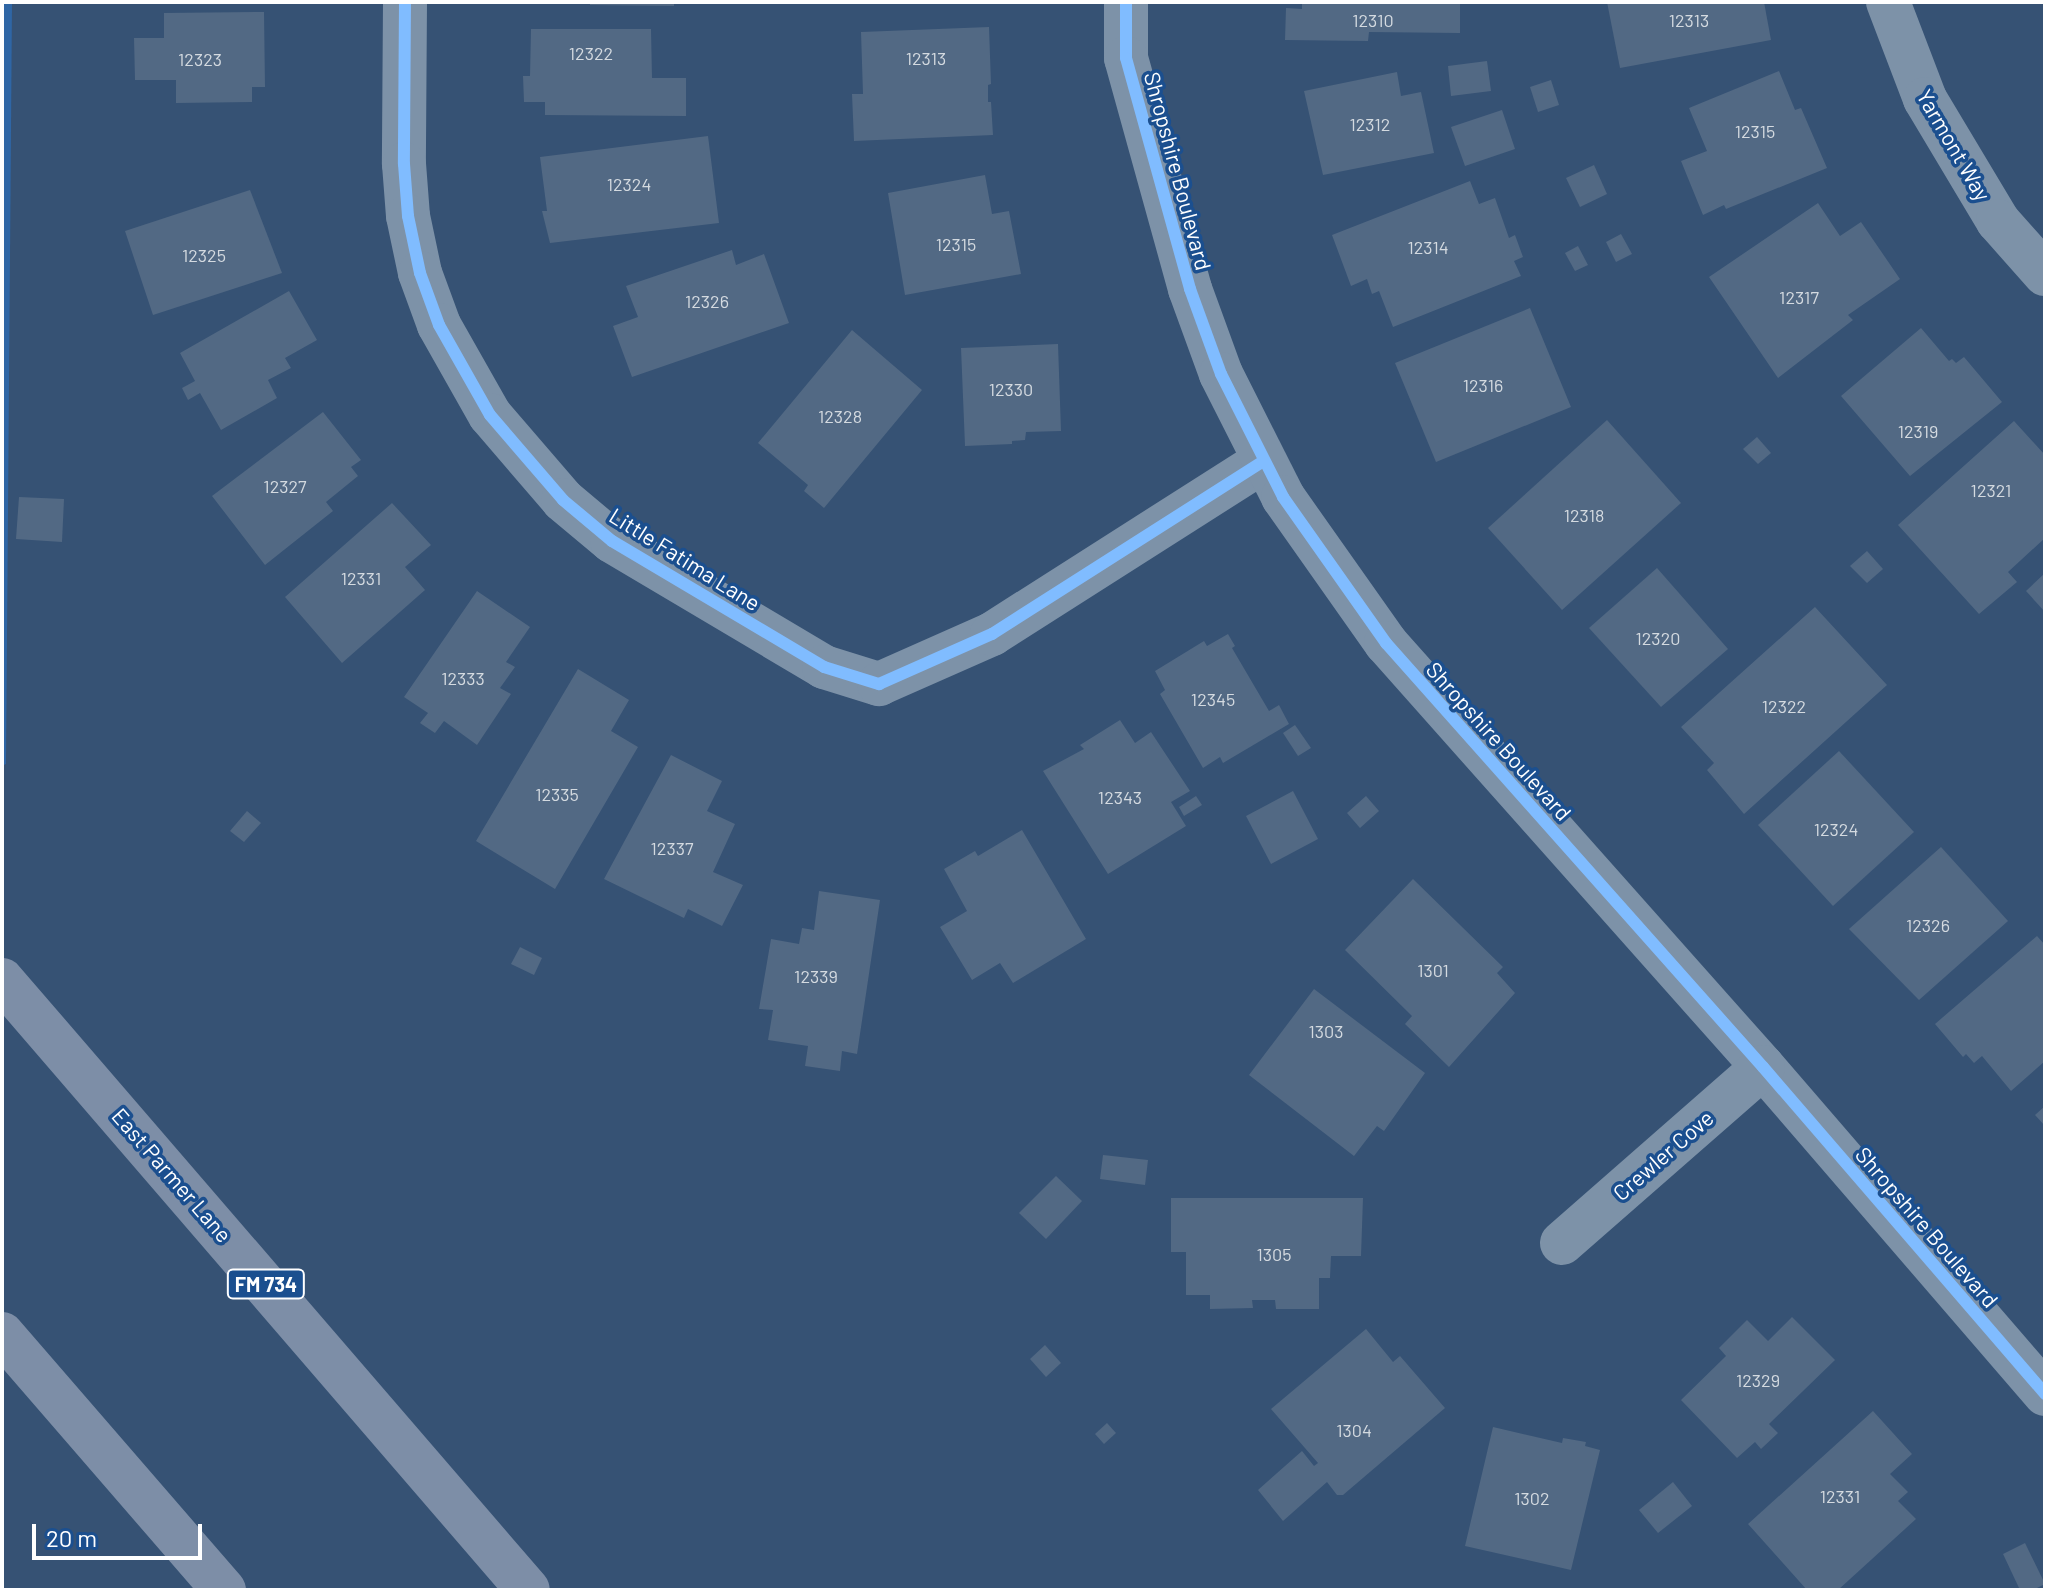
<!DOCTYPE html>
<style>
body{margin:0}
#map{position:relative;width:2047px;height:1592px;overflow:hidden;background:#365274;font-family:Barlow,sans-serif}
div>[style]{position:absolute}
.green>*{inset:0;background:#2f66a5}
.building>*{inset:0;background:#526984}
.minor>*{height:44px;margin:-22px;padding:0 22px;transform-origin:22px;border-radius:22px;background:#7d92a8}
.primary>*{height:44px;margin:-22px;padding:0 22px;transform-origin:22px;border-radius:22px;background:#7d8ea7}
.cycleway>*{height:12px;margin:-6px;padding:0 6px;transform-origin:6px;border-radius:6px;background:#80bcff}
span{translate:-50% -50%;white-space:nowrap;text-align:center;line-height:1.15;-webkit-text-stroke:7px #1b4f8f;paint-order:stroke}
.number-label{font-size:18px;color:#d4dae0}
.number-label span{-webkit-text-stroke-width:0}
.shield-label span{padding:2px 6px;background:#1b4f8f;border:2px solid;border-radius:6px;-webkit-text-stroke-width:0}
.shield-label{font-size:20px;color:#fff;font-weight:700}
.street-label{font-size:22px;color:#fff}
.frame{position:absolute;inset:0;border:4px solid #fff;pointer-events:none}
.scale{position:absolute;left:32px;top:1524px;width:170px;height:36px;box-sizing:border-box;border:4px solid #fff;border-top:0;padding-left:10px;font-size:24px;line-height:28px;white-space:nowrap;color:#fff;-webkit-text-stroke:6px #1b4f8f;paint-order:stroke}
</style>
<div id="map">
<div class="green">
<div style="clip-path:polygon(2px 2px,12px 2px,6px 764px,2px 766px)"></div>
</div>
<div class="building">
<div style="clip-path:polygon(590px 2px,674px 2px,674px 6px,590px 5px)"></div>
<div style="clip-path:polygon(1302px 2px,1460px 2px,1460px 33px,1369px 32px,1368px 41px,1285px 40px,1286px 8px,1302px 9px)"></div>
<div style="clip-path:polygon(1607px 2px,1764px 2px,1771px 40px,1620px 68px)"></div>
<div style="clip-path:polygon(264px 12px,265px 87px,252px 87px,252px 102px,176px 103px,176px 80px,135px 80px,134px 38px,164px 38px,164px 13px)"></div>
<div style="clip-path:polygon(989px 27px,991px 84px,988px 85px,988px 102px,991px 102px,993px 135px,854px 141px,852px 94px,863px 94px,861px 32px)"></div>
<div style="clip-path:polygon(531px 29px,651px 29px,652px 78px,686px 78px,686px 116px,545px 115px,545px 102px,524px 102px,523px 76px,530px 76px)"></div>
<div style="clip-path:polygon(1487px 61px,1491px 91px,1451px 96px,1448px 66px)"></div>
<div style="clip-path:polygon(1779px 71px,1795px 110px,1801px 108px,1827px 168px,1726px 209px,1724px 205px,1703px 215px,1681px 161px,1707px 151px,1689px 108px)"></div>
<div style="clip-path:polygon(1397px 72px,1401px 96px,1421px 92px,1434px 153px,1323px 175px,1304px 91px)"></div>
<div style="clip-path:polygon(1551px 80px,1559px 105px,1538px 112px,1530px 87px)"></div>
<div style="clip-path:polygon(1502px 110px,1515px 149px,1465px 166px,1451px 127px)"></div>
<div style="clip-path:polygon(708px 136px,719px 223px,550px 243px,542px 211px,547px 211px,540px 157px)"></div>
<div style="clip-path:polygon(1594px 165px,1607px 194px,1580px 207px,1566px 178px)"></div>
<div style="clip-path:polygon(985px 175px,992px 214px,1009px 211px,1021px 274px,905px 295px,888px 193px)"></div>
<div style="clip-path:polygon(1470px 181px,1479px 204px,1495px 198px,1509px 238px,1515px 235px,1523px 257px,1514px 261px,1521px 276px,1393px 327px,1379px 291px,1372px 294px,1367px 279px,1351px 286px,1332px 235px)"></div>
<div style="clip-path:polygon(250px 190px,282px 273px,153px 315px,125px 231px)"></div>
<div style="clip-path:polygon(1818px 203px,1840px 236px,1861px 222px,1900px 279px,1848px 315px,1853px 320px,1778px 378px,1709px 277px)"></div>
<div style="clip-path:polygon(1621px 234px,1632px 254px,1616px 262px,1606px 242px)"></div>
<div style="clip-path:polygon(1578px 246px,1588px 265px,1575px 271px,1565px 253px)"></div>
<div style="clip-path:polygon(732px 250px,736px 265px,764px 254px,789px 323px,632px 377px,613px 326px,638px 317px,626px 286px)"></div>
<div style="clip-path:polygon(289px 291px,317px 340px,285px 358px,291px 368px,268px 380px,277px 398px,221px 430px,200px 393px,188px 400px,182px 388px,195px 381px,180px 353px)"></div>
<div style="clip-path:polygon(1530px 308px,1571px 407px,1436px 462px,1395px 363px)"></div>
<div style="clip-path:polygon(1921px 328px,1949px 361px,1952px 359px,1956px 363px,1964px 357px,2002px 402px,1910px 476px,1841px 396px)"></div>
<div style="clip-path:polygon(852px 330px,922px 390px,824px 508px,804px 491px,808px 485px,758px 443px)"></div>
<div style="clip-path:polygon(1058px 344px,1061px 431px,1026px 432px,1025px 440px,1012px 441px,1012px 444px,965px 446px,961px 348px)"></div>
<div style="clip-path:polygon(323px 412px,361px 460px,351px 467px,358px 476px,326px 502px,333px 511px,265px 565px,212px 496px)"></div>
<div style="clip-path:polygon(1607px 420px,1681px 503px,1562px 610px,1488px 528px)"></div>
<div style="clip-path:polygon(2014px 421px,2045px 455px,2045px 538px,2008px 572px,2017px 582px,1979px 614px,1898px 525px)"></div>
<div style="clip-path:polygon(1757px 437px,1771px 453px,1758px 464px,1743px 449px)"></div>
<div style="clip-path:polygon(19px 497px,64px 499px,62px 542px,16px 539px)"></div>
<div style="clip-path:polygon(392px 503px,431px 545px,405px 567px,425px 590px,342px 663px,285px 597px)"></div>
<div style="clip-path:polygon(1867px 551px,1883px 569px,1867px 583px,1850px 566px)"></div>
<div style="clip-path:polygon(1657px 568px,1728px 649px,1661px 707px,1589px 628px)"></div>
<div style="clip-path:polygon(2045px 573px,2045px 612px,2026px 591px)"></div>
<div style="clip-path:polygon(477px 591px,530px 627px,506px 662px,515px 667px,500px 688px,511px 694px,477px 745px,444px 721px,435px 733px,420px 723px,428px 713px,404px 697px)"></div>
<div style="clip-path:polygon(1815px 607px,1887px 685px,1744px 814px,1707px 770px,1714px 763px,1681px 727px)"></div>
<div style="clip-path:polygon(1228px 634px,1235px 646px,1232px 648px,1269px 711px,1279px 705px,1289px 724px,1223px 763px,1220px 757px,1203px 768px,1160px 694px,1165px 690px,1155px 671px,1204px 641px,1207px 646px)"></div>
<div style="clip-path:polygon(578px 669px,629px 700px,611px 731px,638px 747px,555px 889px,476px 841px)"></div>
<div style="clip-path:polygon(1120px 720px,1135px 743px,1151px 732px,1190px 791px,1171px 802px,1186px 826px,1108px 874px,1043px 771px,1084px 749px,1080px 745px)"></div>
<div style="clip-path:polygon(1295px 725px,1311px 748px,1298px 756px,1283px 733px)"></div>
<div style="clip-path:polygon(1839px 751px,1914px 832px,1833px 906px,1758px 825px)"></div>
<div style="clip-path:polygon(671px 755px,722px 781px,707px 811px,735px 824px,713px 872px,743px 885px,722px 926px,688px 909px,684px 918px,604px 879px)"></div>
<div style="clip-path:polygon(1293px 791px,1318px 839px,1271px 864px,1246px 816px)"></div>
<div style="clip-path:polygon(1196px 796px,1202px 805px,1184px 816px,1179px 807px)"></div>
<div style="clip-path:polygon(1366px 796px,1379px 811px,1360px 828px,1347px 813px)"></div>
<div style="clip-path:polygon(247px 811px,261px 823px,244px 842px,230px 831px)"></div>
<div style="clip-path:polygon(1022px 830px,1086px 939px,1013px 983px,1000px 963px,972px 980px,940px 927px,967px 911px,944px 869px,975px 851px,978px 856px)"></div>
<div style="clip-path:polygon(1941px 847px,2008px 921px,1919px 1000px,1849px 929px)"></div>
<div style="clip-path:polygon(1413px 879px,1503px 967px,1497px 973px,1515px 993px,1449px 1067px,1405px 1024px,1412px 1016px,1345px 950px)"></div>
<div style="clip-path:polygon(819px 891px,880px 900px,857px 1054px,842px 1051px,840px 1071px,805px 1066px,808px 1046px,768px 1040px,773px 1010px,759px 1009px,771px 939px,799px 944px,802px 928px,814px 930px)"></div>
<div style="clip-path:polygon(2037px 936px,2045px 945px,2045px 1061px,2011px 1091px,1982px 1056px,1974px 1063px,1966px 1054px,1963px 1057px,1935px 1024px)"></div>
<div style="clip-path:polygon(520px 947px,542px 958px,534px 975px,511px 964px)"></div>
<div style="clip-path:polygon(1314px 989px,1425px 1073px,1384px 1131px,1377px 1126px,1354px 1156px,1249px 1075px)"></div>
<div style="clip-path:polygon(2045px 1106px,2045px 1126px,2035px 1115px)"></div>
<div style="clip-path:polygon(1103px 1155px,1148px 1160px,1145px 1185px,1100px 1179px)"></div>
<div style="clip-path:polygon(1056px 1176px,1082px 1201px,1046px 1239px,1019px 1213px)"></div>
<div style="clip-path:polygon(1171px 1198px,1363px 1198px,1361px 1256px,1331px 1256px,1330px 1278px,1319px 1278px,1319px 1309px,1276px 1309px,1275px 1300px,1252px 1300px,1253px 1308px,1210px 1309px,1210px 1295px,1186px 1295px,1186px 1252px,1171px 1252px)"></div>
<div style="clip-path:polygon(1792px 1317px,1835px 1360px,1769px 1424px,1778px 1433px,1761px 1449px,1755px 1442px,1737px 1458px,1681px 1400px,1726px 1356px,1719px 1348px,1747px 1320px,1768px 1341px)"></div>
<div style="clip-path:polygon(1366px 1329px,1393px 1362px,1400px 1356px,1445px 1408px,1343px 1495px,1337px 1495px,1327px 1482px,1283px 1521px,1258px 1490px,1302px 1451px,1314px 1466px,1318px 1463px,1271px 1409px)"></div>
<div style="clip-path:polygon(1045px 1345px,1061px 1363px,1046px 1377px,1030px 1359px)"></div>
<div style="clip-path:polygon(1873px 1411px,1912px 1454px,1890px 1474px,1908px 1492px,1898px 1501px,1916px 1519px,1838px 1590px,1807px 1590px,1748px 1524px)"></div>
<div style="clip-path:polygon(1107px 1423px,1116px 1433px,1104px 1444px,1095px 1434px)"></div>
<div style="clip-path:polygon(1493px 1427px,1562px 1443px,1563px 1438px,1586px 1442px,1585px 1446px,1600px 1450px,1571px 1570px,1465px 1546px)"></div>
<div style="clip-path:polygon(1673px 1482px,1692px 1506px,1658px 1533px,1639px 1510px)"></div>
<div style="clip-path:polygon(2025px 1543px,2045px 1584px,2033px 1590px,2020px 1590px,2003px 1554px)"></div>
</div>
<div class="minor">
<div style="left:405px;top:2px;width:162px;rotate:90.4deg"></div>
<div style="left:404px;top:164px;width:52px;rotate:85.6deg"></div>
<div style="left:408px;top:216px;width:58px;rotate:78.1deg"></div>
<div style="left:420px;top:273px;width:55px;rotate:69.9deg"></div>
<div style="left:439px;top:325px;width:103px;rotate:60.5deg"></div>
<div style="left:490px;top:415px;width:112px;rotate:49.3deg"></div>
<div style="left:563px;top:500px;width:64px;rotate:39.9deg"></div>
<div style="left:612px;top:541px;width:247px;rotate:30.7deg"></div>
<div style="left:824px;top:667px;width:58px;rotate:17.2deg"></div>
<div style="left:879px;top:684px;width:124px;rotate:-23.9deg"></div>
<div style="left:992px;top:634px;width:322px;rotate:-32.5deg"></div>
<div style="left:1126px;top:2px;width:56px;rotate:90deg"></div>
<div style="left:1126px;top:58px;width:240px;rotate:74.5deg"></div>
<div style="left:1190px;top:289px;width:90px;rotate:70deg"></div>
<div style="left:1221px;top:374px;width:138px;rotate:63.2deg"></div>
<div style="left:1283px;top:497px;width:179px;rotate:54.8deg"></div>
<div style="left:1386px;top:643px;width:567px;rotate:48.36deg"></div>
<div style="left:1763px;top:1067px;width:432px;rotate:49.2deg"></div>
<div style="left:1888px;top:2px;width:104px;rotate:69.1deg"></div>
<div style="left:1925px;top:99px;width:142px;rotate:59.1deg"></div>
<div style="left:1998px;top:221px;width:71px;rotate:48.4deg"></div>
<div style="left:1562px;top:1243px;width:267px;rotate:-41.2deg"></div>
</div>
<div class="primary">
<div style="left:2px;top:980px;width:805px;rotate:49.23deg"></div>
<div style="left:2px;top:1334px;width:339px;rotate:49.1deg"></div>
</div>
<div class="cycleway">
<div style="left:405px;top:2px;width:162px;rotate:90.4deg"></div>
<div style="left:404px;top:164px;width:52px;rotate:85.6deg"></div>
<div style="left:408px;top:216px;width:58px;rotate:78.1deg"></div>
<div style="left:420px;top:273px;width:55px;rotate:69.9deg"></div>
<div style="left:439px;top:325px;width:103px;rotate:60.5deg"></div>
<div style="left:490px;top:415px;width:112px;rotate:49.3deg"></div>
<div style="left:563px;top:500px;width:64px;rotate:39.9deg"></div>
<div style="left:612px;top:541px;width:247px;rotate:30.7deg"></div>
<div style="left:824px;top:667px;width:58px;rotate:17.2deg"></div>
<div style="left:879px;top:684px;width:124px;rotate:-23.9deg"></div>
<div style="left:992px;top:634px;width:322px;rotate:-32.5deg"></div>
<div style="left:1126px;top:2px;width:56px;rotate:90deg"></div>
<div style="left:1126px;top:58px;width:240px;rotate:74.5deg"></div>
<div style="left:1190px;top:289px;width:90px;rotate:70deg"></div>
<div style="left:1221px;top:374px;width:138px;rotate:63.2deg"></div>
<div style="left:1283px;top:497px;width:179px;rotate:54.8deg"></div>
<div style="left:1386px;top:643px;width:567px;rotate:48.36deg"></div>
<div style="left:1763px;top:1067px;width:432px;rotate:49.2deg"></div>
</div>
<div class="number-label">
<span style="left:1373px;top:20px">12310</span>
<span style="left:1689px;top:20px">12313</span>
<span style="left:591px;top:53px">12322</span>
<span style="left:926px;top:58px">12313</span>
<span style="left:200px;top:59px">12323</span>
<span style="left:1370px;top:124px">12312</span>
<span style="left:1755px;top:131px">12315</span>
<span style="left:629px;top:184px">12324</span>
<span style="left:956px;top:244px">12315</span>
<span style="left:1428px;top:247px">12314</span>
<span style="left:204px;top:255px">12325</span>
<span style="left:1799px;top:297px">12317</span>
<span style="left:707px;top:301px">12326</span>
<span style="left:1483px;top:385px">12316</span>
<span style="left:1011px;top:389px">12330</span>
<span style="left:840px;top:416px">12328</span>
<span style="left:1918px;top:431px">12319</span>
<span style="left:285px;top:486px">12327</span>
<span style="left:1991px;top:490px">12321</span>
<span style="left:1584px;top:515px">12318</span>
<span style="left:361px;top:578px">12331</span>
<span style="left:1658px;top:638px">12320</span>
<span style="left:463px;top:678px">12333</span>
<span style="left:1213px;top:699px">12345</span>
<span style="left:1784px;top:706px">12322</span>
<span style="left:557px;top:794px">12335</span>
<span style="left:1120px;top:797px">12343</span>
<span style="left:1836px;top:829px">12324</span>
<span style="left:672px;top:848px">12337</span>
<span style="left:1928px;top:925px">12326</span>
<span style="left:1433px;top:970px">1301</span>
<span style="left:816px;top:976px">12339</span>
<span style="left:1326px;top:1031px">1303</span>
<span style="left:1274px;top:1254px">1305</span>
<span style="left:1758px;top:1380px">12329</span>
<span style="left:1354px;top:1430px">1304</span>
<span style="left:1840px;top:1496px">12331</span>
<span style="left:1532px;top:1498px">1302</span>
</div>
<div class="shield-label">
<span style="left:266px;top:1284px">FM 734</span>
</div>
<div class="street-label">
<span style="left:1954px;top:145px;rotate:60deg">Yarmont Way</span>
<span style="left:1178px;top:171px;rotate:75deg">Shropshire Boulevard</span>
<span style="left:685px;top:559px;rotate:32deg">Little Fatima Lane</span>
<span style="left:1499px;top:741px;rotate:48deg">Shropshire Boulevard</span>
<span style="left:1663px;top:1155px;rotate:-41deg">Crewler Cove</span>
<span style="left:172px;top:1175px;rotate:49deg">East Parmer Lane</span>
<span style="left:1927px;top:1227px;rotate:49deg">Shropshire Boulevard</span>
</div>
<div class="frame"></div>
<div class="scale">20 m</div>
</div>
